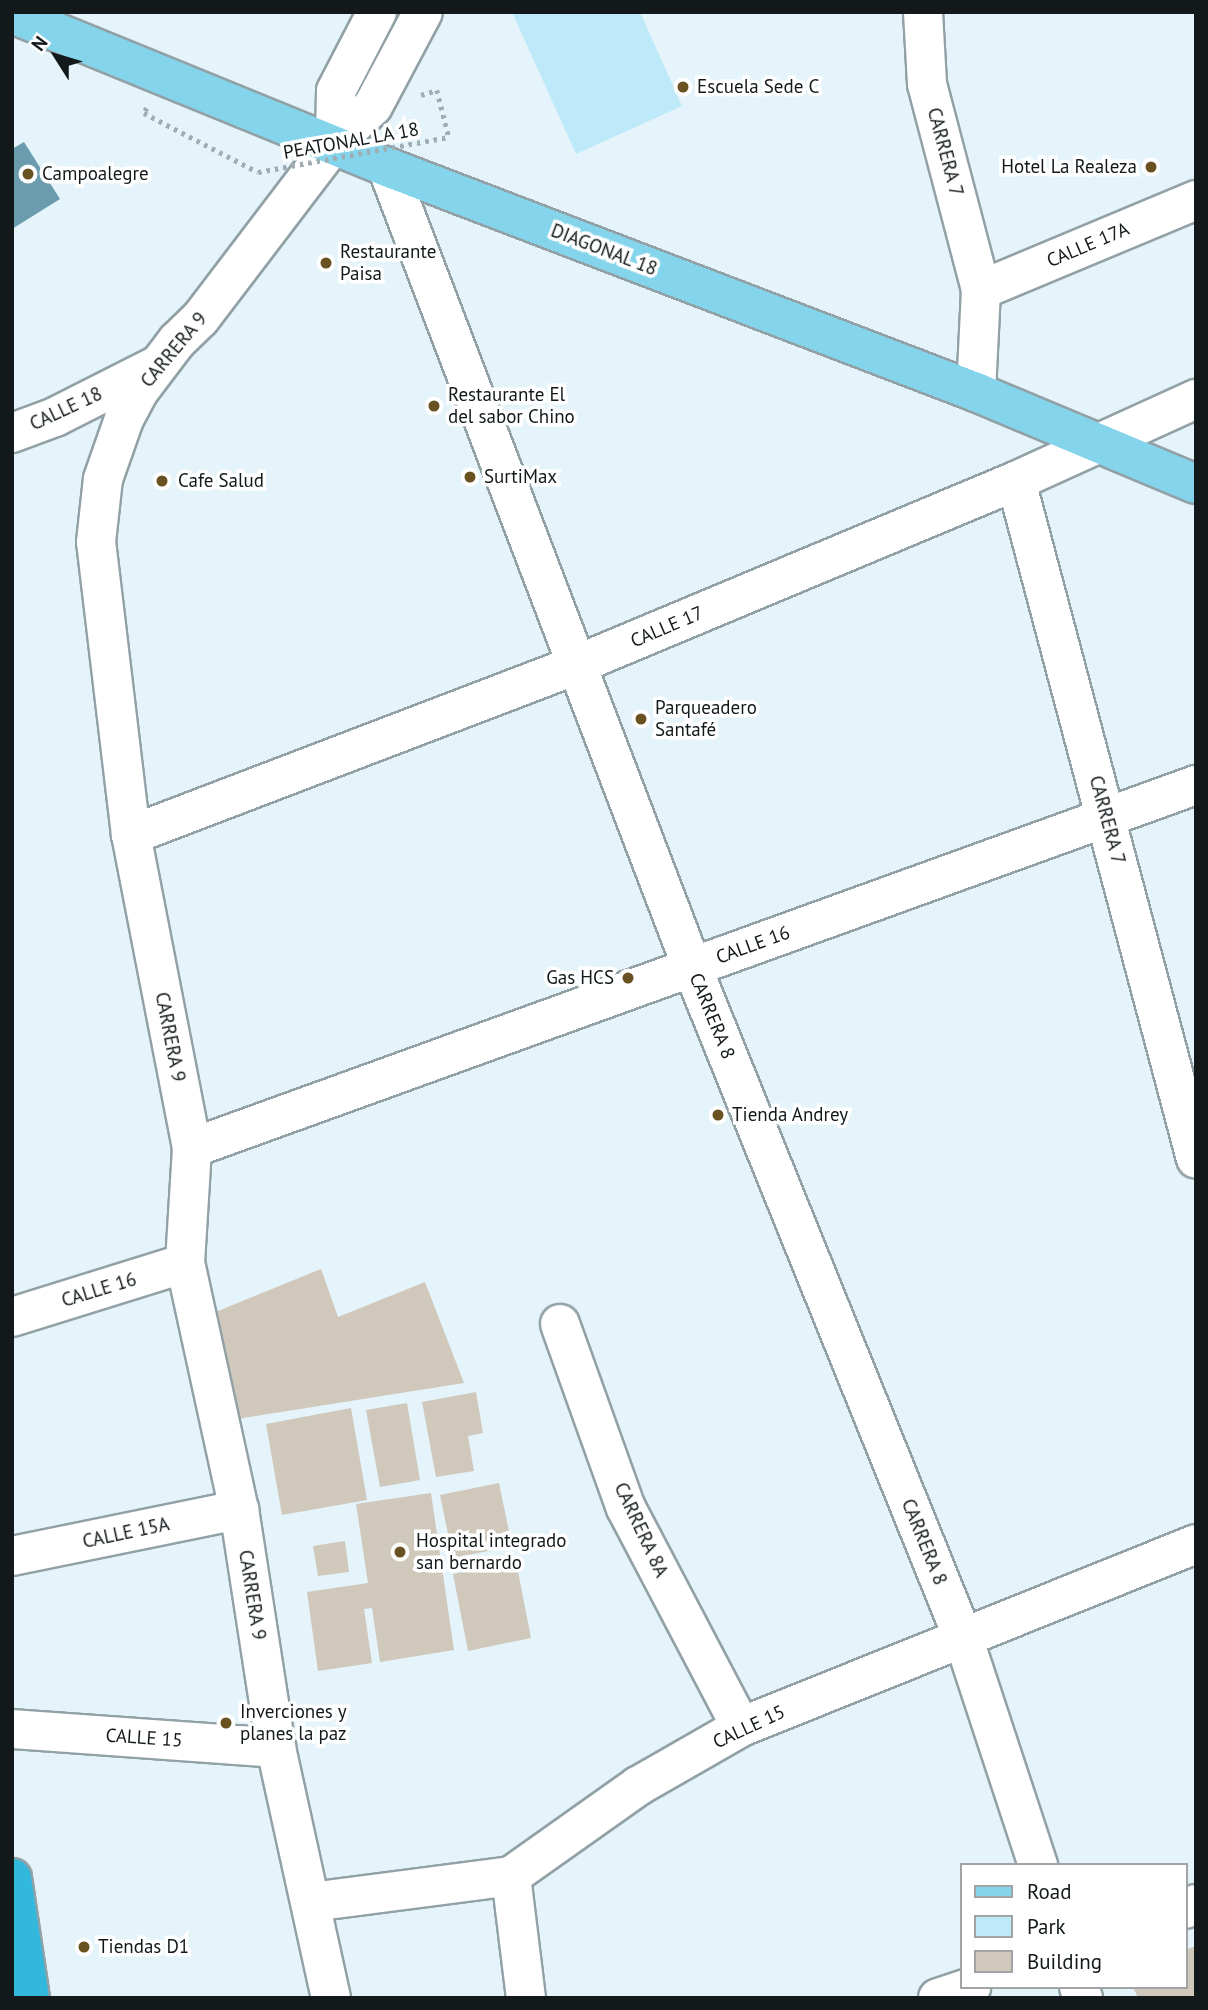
<!DOCTYPE html>
<meta charset="utf-8">
<style>
body{margin:0}
#map{position:relative;width:1208px;height:2010px;overflow:hidden;background:#e4f4fa;font-family:"PT Sans",sans-serif}
div>[style]{position:absolute}
.green>*{inset:0;background:#bee9f8}
.water>*{inset:0;background:#6a9cad}
.building>*{inset:0;background:#cfc8bb}
.path>*{height:4.5px;margin-top:-2.25px;transform-origin:0;background:repeating-linear-gradient(90deg,#a0adb2 0 3.5px,transparent 0 8.5px)}
.roads{filter:drop-shadow(2px 0 #91a1a6) drop-shadow(-2px 0 #91a1a6) drop-shadow(0 2px #91a1a6) drop-shadow(0 -2px #91a1a6)}
.minor>*{height:38px;margin:-19px;padding:0 19px;transform-origin:19px;border-radius:19px;background:#fff}
.major>*{height:38px;margin:-19px;padding:0 19px;transform-origin:19px;border-radius:19px;background:#84d4eb}
.highway>*{height:38px;margin:-19px;padding:0 19px;transform-origin:19px;border-radius:19px;background:#32b8dd}
.path-bridge>*{height:4.5px;margin-top:-2.25px;transform-origin:0;background:repeating-linear-gradient(90deg,#a0adb2 0 3.5px,transparent 0 8.5px)}
.dots>*{width:19px;height:19px;translate:-50% -50%;box-sizing:border-box;border:4px solid #fff;border-radius:50%}
span{translate:-50% -50%;white-space:nowrap;text-align:center;line-height:1.15;-webkit-text-stroke:7px #fff;paint-order:stroke}
.poi-label{font-size:19px;color:#13191b}
.left{translate:0 -50%;text-align:left}
.right{translate:-100% -50%;text-align:right}
.street-label{font-size:19px;color:#13191b}
.frame{position:absolute;inset:0;border:14px solid #13191b;pointer-events:none}
.legend{position:absolute;left:960px;top:1863px;width:228px;height:126px;box-sizing:border-box;background:#fff;border:2px solid #a1a3a4;margin:0;padding:9px 12px;list-style:none;font-size:21px;color:#13191b}
.legend li{display:flex;align-items:center;gap:14px;height:35px}
.legend b{width:35px;border:2px solid #a1a3a4}
.north{position:absolute;left:21px;top:21px;width:70px;height:70px;-webkit-text-stroke:5px #fff;paint-order:stroke;rotate:307deg;font-size:19px;font-weight:700;line-height:28px;text-align:center;color:#13191b}
.north::after{content:'';display:block;margin:auto;width:24px;height:32px;background:#13191b;clip-path:polygon(50% 0,100% 100%,50% 72%,0 100%)}
</style>
<div id="map">
<div class="green">
<div style="clip-path:polygon(512px 12px,640px 12px,682px 106px,576px 154px)"></div>
</div>
<div class="water">
<div style="clip-path:polygon(24px 142px,60px 199px,12px 229px,12px 149px)"></div>
</div>
<div class="building">
<div style="clip-path:polygon(321px 1269px,338px 1317px,425px 1282px,464px 1383px,231px 1420px,213px 1313px)"></div>
<div style="clip-path:polygon(476px 1392px,483px 1433px,468px 1436px,474px 1471px,436px 1477px,422px 1402px)"></div>
<div style="clip-path:polygon(407px 1403px,420px 1480px,380px 1487px,366px 1410px)"></div>
<div style="clip-path:polygon(351px 1408px,367px 1500px,282px 1515px,266px 1424px)"></div>
<div style="clip-path:polygon(499px 1483px,512px 1546px,453px 1558px,440px 1495px)"></div>
<div style="clip-path:polygon(431px 1493px,454px 1650px,380px 1662px,372px 1608px,364px 1609px,372px 1663px,318px 1671px,307px 1592px,368px 1583px,356px 1504px)"></div>
<div style="clip-path:polygon(345px 1541px,349px 1572px,318px 1576px,313px 1546px)"></div>
<div style="clip-path:polygon(516px 1561px,531px 1638px,468px 1651px,453px 1574px)"></div>
<div style="clip-path:polygon(1196px 1946px,1196px 1998px,1138px 1998px,1133px 1987px,1185px 1987px,1185px 1950px)"></div>
</div>
<div class="path">
<div style="left:421px;top:95px;width:17px;rotate:-17deg"></div>
<div style="left:437px;top:90px;width:49px;rotate:75.7deg"></div>
<div style="left:147px;top:108px;width:6px;rotate:121deg"></div>
<div style="left:144px;top:113px;width:128px;rotate:27.4deg"></div>
</div>
<div class="roads">
<div class="minor">
<div style="left:923px;top:12px;width:72px;rotate:86.8deg"></div>
<div style="left:927px;top:84px;width:213px;rotate:75.3deg"></div>
<div style="left:981px;top:290px;width:102px;rotate:92.8deg"></div>
<div style="left:335px;top:142px;width:51px;rotate:-88.9deg"></div>
<div style="left:336px;top:91px;width:89px;rotate:-62.6deg"></div>
<div style="left:387px;top:167px;width:856px;rotate:69.13deg"></div>
<div style="left:692px;top:967px;width:726px;rotate:67.99deg"></div>
<div style="left:964px;top:1640px;width:237px;rotate:71.8deg"></div>
<div style="left:981px;top:290px;width:233px;rotate:-22.7deg"></div>
<div style="left:12px;top:433px;width:46px;rotate:-20.4deg"></div>
<div style="left:55px;top:417px;width:113px;rotate:-26.8deg"></div>
<div style="left:1016px;top:481px;width:701px;rotate:75.13deg"></div>
<div style="left:131px;top:835px;width:476px;rotate:-20.9deg"></div>
<div style="left:576px;top:665px;width:477px;rotate:-22.7deg"></div>
<div style="left:1016px;top:481px;width:198px;rotate:-24.5deg"></div>
<div style="left:192px;top:1148px;width:1068px;rotate:-19.88deg"></div>
<div style="left:12px;top:1317px;width:181px;rotate:-17.3deg"></div>
<div style="left:560px;top:1324px;width:195px;rotate:70.3deg"></div>
<div style="left:626px;top:1508px;width:247px;rotate:62.3deg"></div>
<div style="left:12px;top:1556px;width:232px;rotate:-11.5deg"></div>
<div style="left:12px;top:1729px;width:265px;rotate:4.1deg"></div>
<div style="left:511px;top:1876px;width:123px;rotate:83deg"></div>
<div style="left:312px;top:1902px;width:201px;rotate:-7.4deg"></div>
<div style="left:511px;top:1876px;width:156px;rotate:-35.3deg"></div>
<div style="left:638px;top:1786px;width:119px;rotate:-29.8deg"></div>
<div style="left:741px;top:1727px;width:490px;rotate:-21.9deg"></div>
<div style="left:1185px;top:1909px;width:12px;rotate:-24deg"></div>
<div style="left:1079px;top:1987px;width:12px;rotate:70deg"></div>
<div style="left:331px;top:1998px;width:256px;rotate:-102.4deg"></div>
<div style="left:276px;top:1748px;width:241px;rotate:-98.8deg"></div>
<div style="left:239px;top:1510px;width:253px;rotate:-102.3deg"></div>
<div style="left:185px;top:1263px;width:115px;rotate:-86.5deg"></div>
<div style="left:192px;top:1148px;width:319px;rotate:-101deg"></div>
<div style="left:131px;top:835px;width:295px;rotate:-96.8deg"></div>
<div style="left:96px;top:542px;width:63px;rotate:-83.7deg"></div>
<div style="left:103px;top:479px;width:64px;rotate:-70.7deg"></div>
<div style="left:124px;top:419px;width:32px;rotate:-62deg"></div>
<div style="left:139px;top:391px;width:63px;rotate:-52.8deg"></div>
<div style="left:177px;top:341px;width:32px;rotate:-44deg"></div>
<div style="left:200px;top:319px;width:223px;rotate:-52.7deg"></div>
<div style="left:335px;top:142px;width:52px;rotate:-43.5deg"></div>
<div style="left:373px;top:106px;width:106px;rotate:-62deg"></div>
<div style="left:938px;top:1998px;width:35px;rotate:-18deg"></div>
</div>
<div class="major">
<div style="left:12px;top:14px;width:405px;rotate:22.2deg"></div>
<div style="left:387px;top:167px;width:631px;rotate:20.91deg"></div>
<div style="left:976px;top:392px;width:238px;rotate:22.7deg"></div>
</div>
<div class="highway">
<div style="left:12px;top:1878px;width:121px;rotate:81.5deg"></div>
</div>
</div>
<div class="path-bridge">
<div style="left:258px;top:172px;width:194px;rotate:-10.4deg"></div>
</div>
<div class="dots">
<div style="left:683px;top:87px;background:#695121"></div>
<div style="left:1151px;top:167px;background:#695121"></div>
<div style="left:28px;top:174px;background:#695121"></div>
<div style="left:326px;top:263px;background:#695121"></div>
<div style="left:434px;top:406px;background:#695121"></div>
<div style="left:470px;top:477px;background:#695121"></div>
<div style="left:162px;top:481px;background:#695121"></div>
<div style="left:641px;top:719px;background:#695121"></div>
<div style="left:628px;top:978px;background:#695121"></div>
<div style="left:718px;top:1115px;background:#695121"></div>
<div style="left:400px;top:1552px;background:#695121"></div>
<div style="left:226px;top:1723px;background:#695121"></div>
<div style="left:84px;top:1947px;background:#695121"></div>
</div>
<div class="poi-label">
<span class="left" style="left:697px;top:87px">Escuela Sede C</span>
<span class="right" style="left:1137px;top:167px">Hotel La Realeza</span>
<span class="left" style="left:42px;top:174px">Campoalegre</span>
<span class="left" style="left:340px;top:263px">Restaurante<br>Paisa</span>
<span class="left" style="left:448px;top:406px">Restaurante El<br>del sabor Chino</span>
<span class="left" style="left:484px;top:477px">SurtiMax</span>
<span class="left" style="left:178px;top:481px">Cafe Salud</span>
<span class="left" style="left:655px;top:719px">Parqueadero<br>Santafé</span>
<span class="right" style="left:614px;top:978px">Gas HCS</span>
<span class="left" style="left:732px;top:1115px">Tienda Andrey</span>
<span class="left" style="left:416px;top:1552px">Hospital integrado<br>san bernardo</span>
<span class="left" style="left:240px;top:1723px">Inverciones y<br>planes la paz</span>
<span class="left" style="left:98px;top:1947px">Tiendas D1</span>
</div>
<div class="street-label">
<span style="left:351px;top:141px;rotate:-10deg">PEATONAL LA 18</span>
<span style="left:945px;top:152px;rotate:75deg">CARRERA 7</span>
<span style="left:1088px;top:245px;rotate:-23deg">CALLE 17A</span>
<span style="left:604px;top:250px;rotate:21deg">DIAGONAL 18</span>
<span style="left:174px;top:350px;rotate:-50deg">CARRERA 9</span>
<span style="left:66px;top:409px;rotate:-25deg">CALLE 18</span>
<span style="left:667px;top:627px;rotate:-23deg">CALLE 17</span>
<span style="left:1107px;top:820px;rotate:75deg">CARRERA 7</span>
<span style="left:753px;top:945px;rotate:-20deg">CALLE 16</span>
<span style="left:712px;top:1016px;rotate:68deg">CARRERA 8</span>
<span style="left:170px;top:1037px;rotate:79deg">CARRERA 9</span>
<span style="left:99px;top:1290px;rotate:-17deg">CALLE 16</span>
<span style="left:641px;top:1530px;rotate:65deg">CARRERA 8A</span>
<span style="left:126px;top:1533px;rotate:-12deg">CALLE 15A</span>
<span style="left:924px;top:1542px;rotate:68deg">CARRERA 8</span>
<span style="left:252px;top:1595px;rotate:81deg">CARRERA 9</span>
<span style="left:749px;top:1727px;rotate:-25deg">CALLE 15</span>
<span style="left:144px;top:1738px;rotate:4deg">CALLE 15</span>
</div>
<div class="frame"></div>
<ul class="legend">
<li><b style="height:9px;background:#84d4eb"></b>Road</li>
<li><b style="height:19px;background:#bee9f8"></b>Park</li>
<li><b style="height:19px;background:#cfc8bb"></b>Building</li>
</ul>
<div class="north">N</div>
</div>
